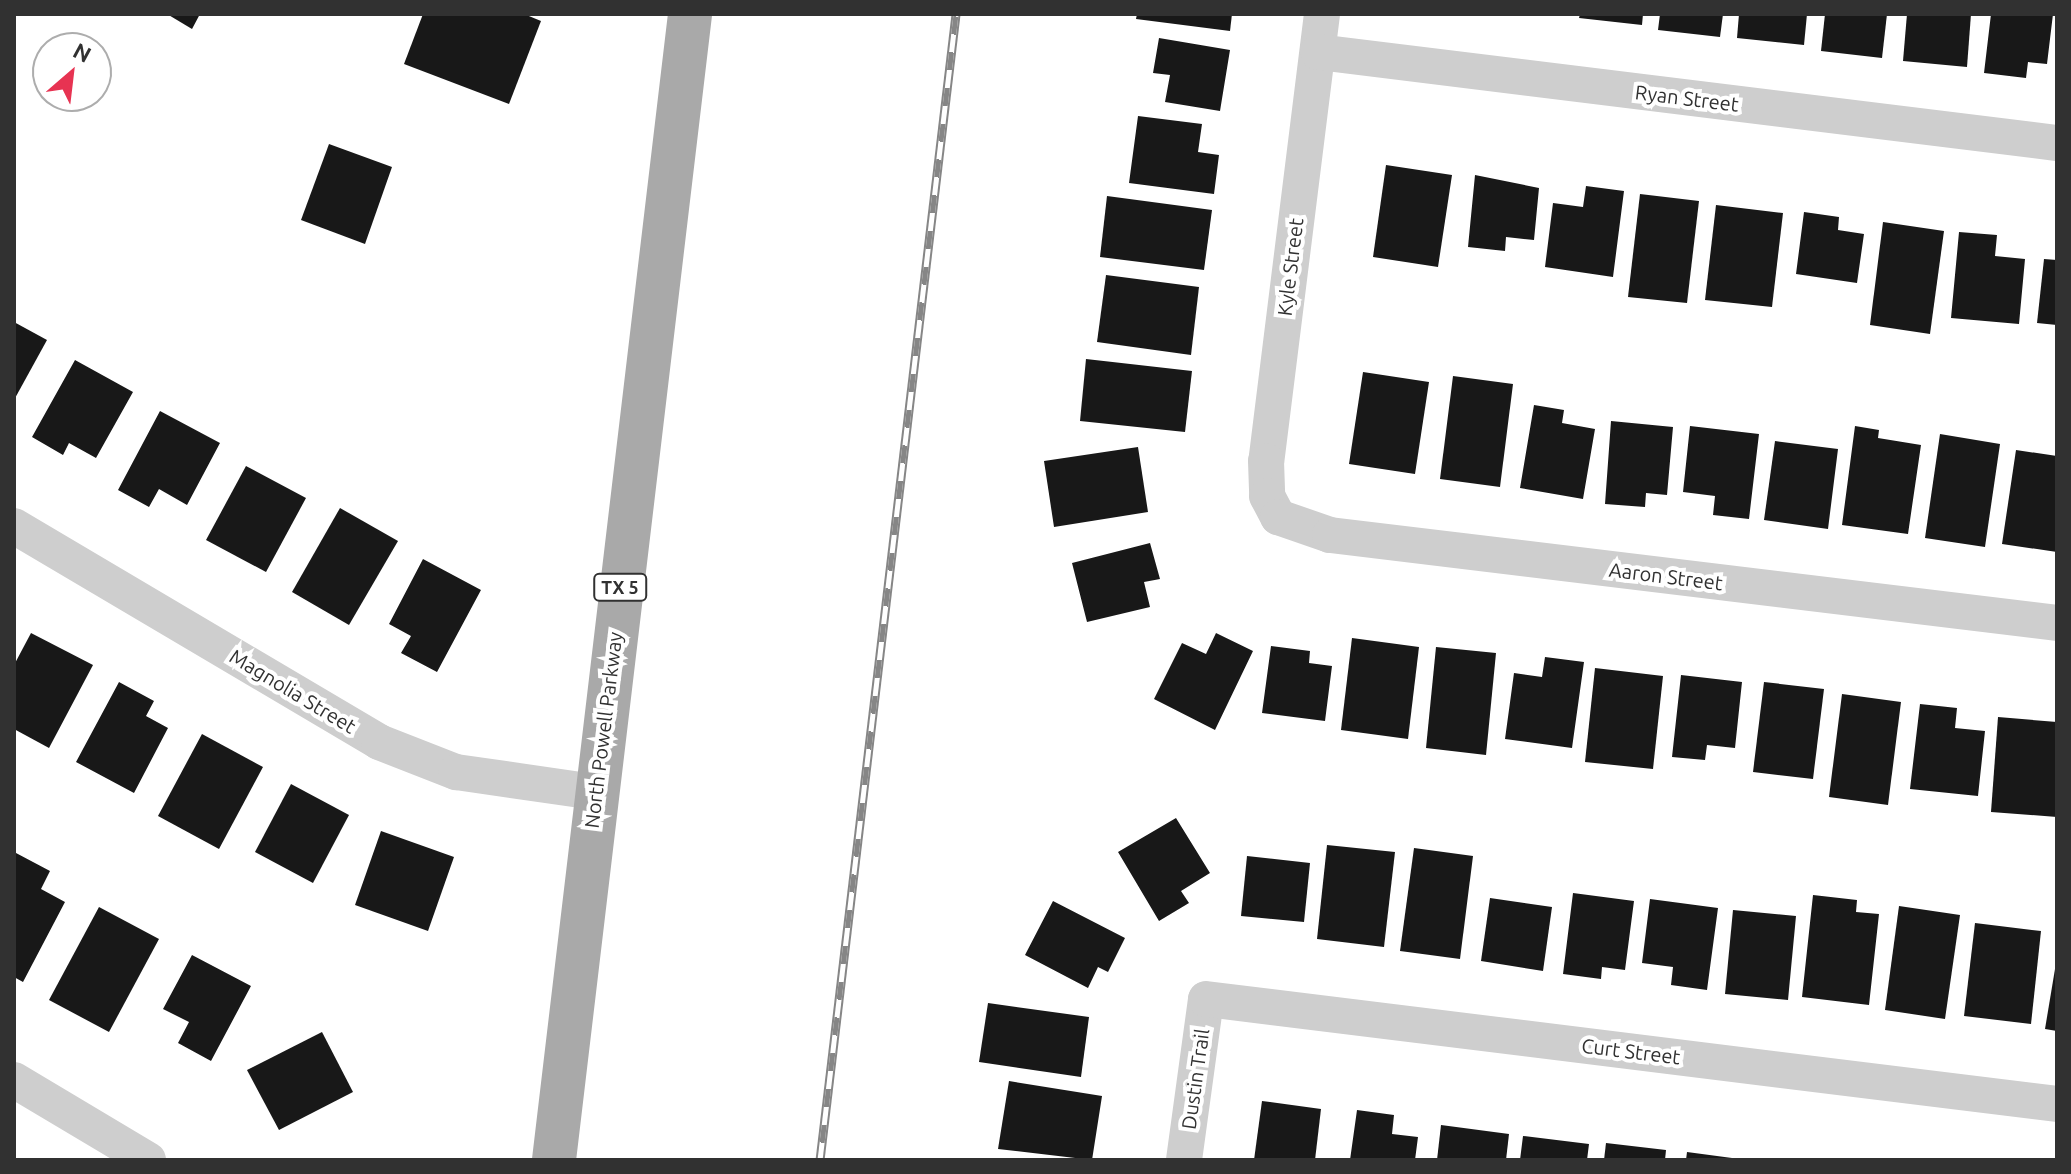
<!DOCTYPE html>
<style>
body{margin:0}
#map{position:relative;width:2071px;height:1174px;overflow:hidden;background:#fff;font-family:Ubuntu,sans-serif}
div>[style]{position:absolute}
.building>*{inset:0;background:#181818}
.street>*{height:36px;margin:-18px;padding:0 18px;transform-origin:18px;border-radius:18px;background:#cecece}
.primary>*{height:44px;margin:-22px;padding:0 22px;transform-origin:22px;border-radius:22px;background:#a9a9a9}
.rail>*{height:9px;margin-top:-4.5px;transform-origin:0;background:repeating-linear-gradient(90deg,#fff 0 18px,#868686 0 36px);box-sizing:border-box;border-block:2px solid #868686}
span{translate:-50% -50%;white-space:nowrap;text-align:center;line-height:1.15;-webkit-text-stroke:8px #fff;paint-order:stroke}
.shield-label span{padding:2px 6px;background:#fff;border:2px solid;border-radius:6px;-webkit-text-stroke-width:0}
.shield-label{font-size:18px;color:#313131;font-weight:700}
.street-label{font-size:20px;color:#313131}
.frame{position:absolute;inset:0;border:16px solid #313131;pointer-events:none}
.north{position:absolute;left:32px;top:32px;width:80px;height:80px;box-sizing:border-box;background:#fff;border:2px solid #adadad;border-radius:50%;rotate:28deg;font-size:22px;font-weight:700;line-height:32px;text-align:center;color:#313131}
.north::after{content:'';display:block;margin:auto;width:28px;height:36px;background:#e73352;clip-path:polygon(50% 0,100% 100%,50% 72%,0 100%)}
</style>
<div id="map">
<div class="building">
<div style="clip-path:polygon(167px 14px,200px 14px,192px 29px)"></div>
<div style="clip-path:polygon(423px 14px,524px 14px,541px 21px,509px 104px,404px 64px)"></div>
<div style="clip-path:polygon(1137px 14px,1232px 14px,1230px 31px,1136px 19px)"></div>
<div style="clip-path:polygon(1580px 14px,1643px 14px,1642px 25px,1579px 18px)"></div>
<div style="clip-path:polygon(1660px 14px,1723px 14px,1720px 37px,1658px 30px)"></div>
<div style="clip-path:polygon(1739px 14px,1807px 14px,1804px 45px,1737px 38px)"></div>
<div style="clip-path:polygon(1825px 14px,1887px 14px,1882px 58px,1821px 51px)"></div>
<div style="clip-path:polygon(1907px 14px,1971px 14px,1967px 67px,1903px 61px)"></div>
<div style="clip-path:polygon(1991px 14px,2053px 14px,2047px 64px,2028px 62px,2026px 78px,1984px 73px)"></div>
<div style="clip-path:polygon(1159px 38px,1230px 50px,1220px 111px,1165px 102px,1170px 75px,1153px 73px)"></div>
<div style="clip-path:polygon(1138px 116px,1202px 124px,1198px 152px,1219px 155px,1214px 194px,1129px 183px)"></div>
<div style="clip-path:polygon(329px 144px,392px 167px,365px 244px,301px 220px)"></div>
<div style="clip-path:polygon(1386px 165px,1452px 175px,1438px 267px,1373px 257px)"></div>
<div style="clip-path:polygon(1475px 175px,1539px 188px,1534px 240px,1506px 237px,1505px 251px,1468px 247px)"></div>
<div style="clip-path:polygon(1586px 186px,1624px 191px,1613px 277px,1545px 267px,1553px 203px,1583px 207px)"></div>
<div style="clip-path:polygon(1640px 194px,1699px 201px,1687px 303px,1628px 297px)"></div>
<div style="clip-path:polygon(1107px 196px,1212px 210px,1204px 270px,1100px 257px)"></div>
<div style="clip-path:polygon(1716px 205px,1783px 213px,1772px 307px,1705px 300px)"></div>
<div style="clip-path:polygon(1804px 212px,1839px 217px,1838px 230px,1864px 234px,1857px 283px,1796px 274px)"></div>
<div style="clip-path:polygon(1883px 222px,1944px 231px,1930px 334px,1870px 325px)"></div>
<div style="clip-path:polygon(1959px 232px,1997px 235px,1995px 256px,2025px 259px,2019px 324px,1951px 318px)"></div>
<div style="clip-path:polygon(2044px 259px,2057px 260px,2057px 325px,2037px 323px)"></div>
<div style="clip-path:polygon(1106px 275px,1199px 287px,1191px 355px,1097px 342px)"></div>
<div style="clip-path:polygon(14px 322px,47px 340px,14px 400px)"></div>
<div style="clip-path:polygon(1086px 359px,1192px 371px,1185px 432px,1080px 421px)"></div>
<div style="clip-path:polygon(75px 360px,133px 392px,96px 458px,69px 443px,63px 455px,32px 437px)"></div>
<div style="clip-path:polygon(1363px 372px,1429px 382px,1415px 474px,1349px 464px)"></div>
<div style="clip-path:polygon(1453px 376px,1513px 384px,1500px 487px,1440px 479px)"></div>
<div style="clip-path:polygon(1534px 405px,1564px 410px,1562px 423px,1595px 429px,1583px 499px,1520px 488px)"></div>
<div style="clip-path:polygon(160px 411px,220px 443px,187px 505px,159px 489px,149px 507px,118px 490px)"></div>
<div style="clip-path:polygon(1611px 421px,1673px 427px,1667px 495px,1646px 493px,1645px 507px,1605px 504px)"></div>
<div style="clip-path:polygon(1690px 426px,1759px 434px,1749px 519px,1713px 515px,1715px 496px,1683px 492px)"></div>
<div style="clip-path:polygon(1855px 426px,1879px 430px,1878px 438px,1921px 445px,1908px 534px,1842px 525px)"></div>
<div style="clip-path:polygon(1940px 434px,2000px 444px,1985px 547px,1925px 538px)"></div>
<div style="clip-path:polygon(1775px 441px,1838px 449px,1828px 529px,1764px 520px)"></div>
<div style="clip-path:polygon(1138px 447px,1148px 512px,1054px 527px,1044px 461px)"></div>
<div style="clip-path:polygon(2016px 450px,2057px 456px,2057px 552px,2002px 544px)"></div>
<div style="clip-path:polygon(246px 466px,306px 498px,266px 572px,206px 540px)"></div>
<div style="clip-path:polygon(340px 508px,398px 541px,349px 625px,292px 592px)"></div>
<div style="clip-path:polygon(1150px 543px,1160px 579px,1144px 582px,1150px 607px,1087px 622px,1072px 563px)"></div>
<div style="clip-path:polygon(423px 559px,481px 590px,437px 672px,401px 653px,411px 636px,389px 624px)"></div>
<div style="clip-path:polygon(31px 633px,93px 665px,49px 748px,14px 729px,14px 665px)"></div>
<div style="clip-path:polygon(1216px 633px,1253px 651px,1215px 730px,1154px 699px,1182px 643px,1206px 654px)"></div>
<div style="clip-path:polygon(1352px 638px,1419px 647px,1408px 739px,1341px 730px)"></div>
<div style="clip-path:polygon(1271px 646px,1310px 651px,1309px 663px,1332px 666px,1325px 721px,1262px 713px)"></div>
<div style="clip-path:polygon(1436px 647px,1496px 653px,1486px 755px,1426px 748px)"></div>
<div style="clip-path:polygon(1545px 657px,1584px 662px,1572px 748px,1505px 739px,1514px 673px,1542px 677px)"></div>
<div style="clip-path:polygon(1595px 668px,1663px 676px,1653px 769px,1585px 762px)"></div>
<div style="clip-path:polygon(1681px 675px,1742px 682px,1735px 748px,1707px 745px,1705px 760px,1672px 757px)"></div>
<div style="clip-path:polygon(119px 682px,154px 701px,146px 716px,168px 728px,134px 793px,76px 762px)"></div>
<div style="clip-path:polygon(1764px 682px,1824px 689px,1813px 779px,1753px 772px)"></div>
<div style="clip-path:polygon(1842px 694px,1901px 702px,1888px 805px,1829px 797px)"></div>
<div style="clip-path:polygon(1920px 704px,1957px 708px,1955px 728px,1985px 731px,1978px 796px,1910px 789px)"></div>
<div style="clip-path:polygon(1998px 717px,2057px 722px,2057px 817px,1991px 812px)"></div>
<div style="clip-path:polygon(202px 734px,263px 767px,219px 849px,158px 816px)"></div>
<div style="clip-path:polygon(291px 784px,349px 815px,313px 883px,255px 852px)"></div>
<div style="clip-path:polygon(1176px 818px,1210px 873px,1181px 891px,1189px 903px,1159px 921px,1118px 852px)"></div>
<div style="clip-path:polygon(381px 831px,454px 857px,428px 931px,355px 905px)"></div>
<div style="clip-path:polygon(1327px 845px,1395px 852px,1384px 947px,1317px 939px)"></div>
<div style="clip-path:polygon(1414px 848px,1473px 856px,1460px 959px,1400px 951px)"></div>
<div style="clip-path:polygon(16px 853px,50px 871px,41px 889px,65px 902px,23px 982px,14px 977px)"></div>
<div style="clip-path:polygon(1247px 856px,1310px 863px,1304px 922px,1241px 916px)"></div>
<div style="clip-path:polygon(1573px 893px,1634px 901px,1625px 970px,1602px 967px,1601px 979px,1563px 974px)"></div>
<div style="clip-path:polygon(1813px 895px,1857px 900px,1856px 912px,1879px 914px,1869px 1005px,1802px 997px)"></div>
<div style="clip-path:polygon(1490px 898px,1552px 907px,1543px 971px,1481px 961px)"></div>
<div style="clip-path:polygon(1650px 899px,1718px 908px,1707px 990px,1671px 985px,1673px 967px,1642px 963px)"></div>
<div style="clip-path:polygon(1053px 901px,1125px 938px,1108px 972px,1098px 967px,1088px 988px,1025px 955px)"></div>
<div style="clip-path:polygon(1899px 906px,1960px 915px,1945px 1019px,1885px 1010px)"></div>
<div style="clip-path:polygon(99px 907px,159px 939px,109px 1032px,49px 1000px)"></div>
<div style="clip-path:polygon(1733px 910px,1796px 916px,1788px 1000px,1725px 994px)"></div>
<div style="clip-path:polygon(1975px 923px,2041px 931px,2031px 1024px,1964px 1016px)"></div>
<div style="clip-path:polygon(192px 955px,251px 986px,211px 1061px,178px 1043px,189px 1022px,163px 1009px)"></div>
<div style="clip-path:polygon(2057px 957px,2057px 1031px,2045px 1029px)"></div>
<div style="clip-path:polygon(988px 1003px,1089px 1017px,1081px 1077px,979px 1062px)"></div>
<div style="clip-path:polygon(322px 1032px,353px 1092px,279px 1130px,247px 1070px)"></div>
<div style="clip-path:polygon(1009px 1081px,1102px 1096px,1092px 1160px,998px 1149px)"></div>
<div style="clip-path:polygon(1262px 1101px,1321px 1109px,1315px 1160px,1254px 1160px)"></div>
<div style="clip-path:polygon(1357px 1110px,1394px 1115px,1392px 1134px,1418px 1137px,1415px 1160px,1350px 1160px)"></div>
<div style="clip-path:polygon(1441px 1125px,1509px 1134px,1506px 1160px,1437px 1160px)"></div>
<div style="clip-path:polygon(1523px 1136px,1589px 1144px,1587px 1160px,1520px 1160px)"></div>
<div style="clip-path:polygon(1606px 1143px,1666px 1150px,1665px 1160px,1604px 1160px)"></div>
<div style="clip-path:polygon(1687px 1152px,1732px 1158px,1732px 1160px,1686px 1160px)"></div>
</div>
<div class="street">
<div style="left:1322px;top:14px;width:450px;rotate:97.1deg"></div>
<div style="left:1266px;top:461px;width:35px;rotate:88deg"></div>
<div style="left:1267px;top:496px;width:24px;rotate:62deg"></div>
<div style="left:1278px;top:517px;width:55px;rotate:19.1deg"></div>
<div style="left:1330px;top:535px;width:732px;rotate:6.9deg"></div>
<div style="left:1318px;top:52px;width:745px;rotate:7.02deg"></div>
<div style="left:14px;top:526px;width:424px;rotate:30.6deg"></div>
<div style="left:379px;top:742px;width:83px;rotate:21.3deg"></div>
<div style="left:456px;top:772px;width:140px;rotate:8.2deg"></div>
<div style="left:14px;top:1080px;width:156px;rotate:30.8deg"></div>
<div style="left:1184px;top:1160px;width:162px;rotate:-82.2deg"></div>
<div style="left:1206px;top:999px;width:857px;rotate:7.03deg"></div>
</div>
<div class="primary">
<div style="left:554px;top:1160px;width:1154px;rotate:-83.23deg"></div>
</div>
<div class="rail">
<div style="left:820px;top:1160px;width:1154px;rotate:-83.23deg"></div>
</div>
<div class="shield-label">
<span style="left:620px;top:587px">TX 5</span>
</div>
<div class="street-label">
<span style="left:1687px;top:98px;rotate:7deg">Ryan Street</span>
<span style="left:1290px;top:267px;rotate:-83deg">Kyle Street</span>
<span style="left:1666px;top:576px;rotate:7deg">Aaron Street</span>
<span style="left:293px;top:691px;rotate:31deg">Magnolia Street</span>
<span style="left:603px;top:730px;rotate:-83deg">North Powell Parkway</span>
<span style="left:1631px;top:1051px;rotate:7deg">Curt Street</span>
<span style="left:1195px;top:1079px;rotate:-82deg">Dustin Trail</span>
</div>
<div class="frame"></div>
<div class="north">N</div>
</div>
